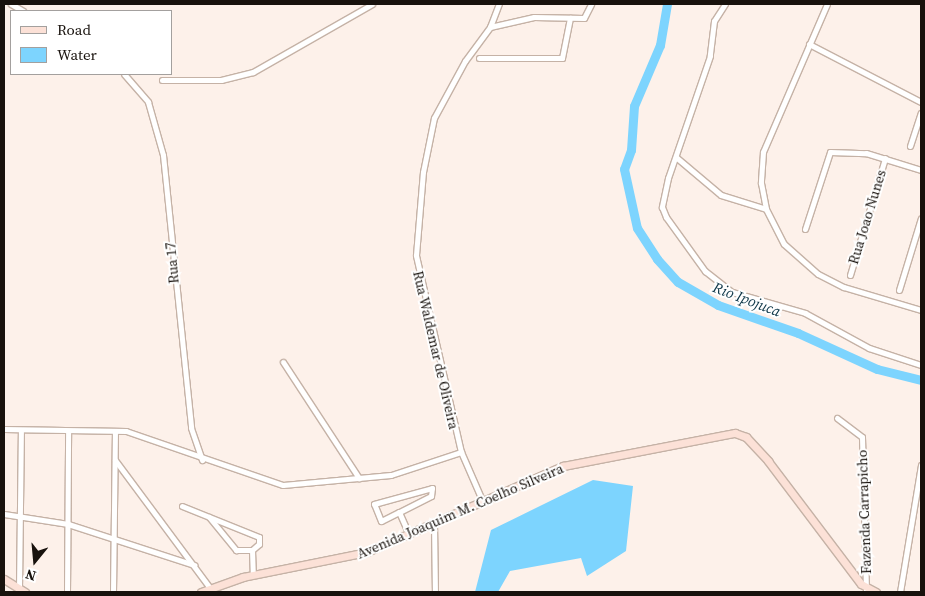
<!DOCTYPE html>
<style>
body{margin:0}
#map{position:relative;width:925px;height:596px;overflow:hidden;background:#fdf1ea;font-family:"Source Serif 4",serif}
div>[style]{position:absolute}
.water>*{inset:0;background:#7dd4fe}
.river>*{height:9px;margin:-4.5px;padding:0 4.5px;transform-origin:4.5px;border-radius:4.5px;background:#7dd4fe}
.roads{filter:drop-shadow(1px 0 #c5b2a6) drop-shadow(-1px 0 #c5b2a6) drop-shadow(0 1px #c5b2a6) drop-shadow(0 -1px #c5b2a6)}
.street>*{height:5px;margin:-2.5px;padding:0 2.5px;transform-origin:2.5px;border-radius:2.5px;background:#fff}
.secondary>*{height:7px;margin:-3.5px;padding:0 3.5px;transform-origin:3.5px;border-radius:3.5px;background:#fce1d7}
span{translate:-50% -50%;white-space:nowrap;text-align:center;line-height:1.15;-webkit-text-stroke:4px #fff;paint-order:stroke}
.street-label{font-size:14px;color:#18120d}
.water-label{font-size:15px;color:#0e3647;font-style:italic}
.frame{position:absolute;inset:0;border:5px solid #18120d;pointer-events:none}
.legend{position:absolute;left:10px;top:10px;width:162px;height:65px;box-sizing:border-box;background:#fff;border:1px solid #a3a09e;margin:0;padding:6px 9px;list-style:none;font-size:15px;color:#18120d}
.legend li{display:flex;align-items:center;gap:10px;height:25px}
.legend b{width:25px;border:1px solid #a3a09e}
.north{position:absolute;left:10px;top:536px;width:50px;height:50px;-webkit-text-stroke:4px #fff;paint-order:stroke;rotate:197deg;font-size:14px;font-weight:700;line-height:20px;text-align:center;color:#18120d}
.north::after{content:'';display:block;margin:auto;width:18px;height:22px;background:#18120d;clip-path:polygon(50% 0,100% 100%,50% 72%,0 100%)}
</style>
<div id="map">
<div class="water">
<div style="clip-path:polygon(593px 480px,633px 486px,626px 551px,587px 576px,581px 558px,510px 571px,498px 592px,475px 592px,491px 530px)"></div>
</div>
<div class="river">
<div style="left:667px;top:4px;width:42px;rotate:99.7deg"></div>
<div style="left:660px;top:45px;width:66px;rotate:113.1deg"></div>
<div style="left:634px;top:106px;width:44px;rotate:93.9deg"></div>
<div style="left:631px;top:150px;width:20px;rotate:110deg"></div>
<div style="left:624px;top:169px;width:60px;rotate:77.6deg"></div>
<div style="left:637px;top:228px;width:37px;rotate:57deg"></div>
<div style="left:657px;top:259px;width:31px;rotate:48deg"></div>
<div style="left:678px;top:282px;width:46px;rotate:29.9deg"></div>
<div style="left:718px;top:305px;width:85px;rotate:19.3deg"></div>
<div style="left:798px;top:333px;width:87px;rotate:24.5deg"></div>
<div style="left:877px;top:369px;width:45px;rotate:14deg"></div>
</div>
<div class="roads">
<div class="street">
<div style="left:11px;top:4px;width:14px;rotate:30deg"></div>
<div style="left:725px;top:4px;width:20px;rotate:123deg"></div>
<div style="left:714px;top:21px;width:35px;rotate:97deg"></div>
<div style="left:710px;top:56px;width:129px;rotate:109deg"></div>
<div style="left:668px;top:178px;width:30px;rotate:102deg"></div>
<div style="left:662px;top:207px;width:11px;rotate:68deg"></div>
<div style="left:666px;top:217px;width:67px;rotate:54.2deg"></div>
<div style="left:705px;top:271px;width:34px;rotate:38deg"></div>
<div style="left:732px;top:292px;width:76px;rotate:16deg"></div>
<div style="left:805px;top:313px;width:73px;rotate:28.7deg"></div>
<div style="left:869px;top:348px;width:55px;rotate:18.1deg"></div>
<div style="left:827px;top:4px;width:161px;rotate:113.4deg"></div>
<div style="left:763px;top:152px;width:31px;rotate:94deg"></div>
<div style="left:761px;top:183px;width:26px;rotate:79deg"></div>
<div style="left:766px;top:209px;width:39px;rotate:63deg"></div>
<div style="left:784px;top:244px;width:45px;rotate:41.4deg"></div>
<div style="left:818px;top:274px;width:29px;rotate:27deg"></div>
<div style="left:844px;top:287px;width:80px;rotate:16.6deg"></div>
<div style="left:490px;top:27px;width:45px;rotate:-12.8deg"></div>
<div style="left:534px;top:17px;width:50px;rotate:1.1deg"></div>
<div style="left:584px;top:18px;width:16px;rotate:-63deg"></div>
<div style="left:809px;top:44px;width:126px;rotate:27.4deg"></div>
<div style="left:479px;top:58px;width:83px"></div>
<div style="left:562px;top:58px;width:41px;rotate:-78.7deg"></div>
<div style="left:124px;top:74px;width:37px;rotate:49deg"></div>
<div style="left:148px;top:102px;width:55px;rotate:74.2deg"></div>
<div style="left:163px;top:155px;width:274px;rotate:84.1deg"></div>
<div style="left:191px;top:428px;width:34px;rotate:71deg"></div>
<div style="left:162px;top:80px;width:59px"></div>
<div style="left:221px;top:80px;width:33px;rotate:-14deg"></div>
<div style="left:253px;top:72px;width:137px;rotate:-29.7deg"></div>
<div style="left:910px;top:146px;width:35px;rotate:-72deg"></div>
<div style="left:677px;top:158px;width:57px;rotate:40.1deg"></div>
<div style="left:721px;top:195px;width:47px;rotate:17.3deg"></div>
<div style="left:805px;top:229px;width:81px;rotate:-72deg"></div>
<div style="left:830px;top:152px;width:36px;rotate:2deg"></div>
<div style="left:866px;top:153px;width:58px;rotate:17.2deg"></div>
<div style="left:850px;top:275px;width:122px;rotate:-73.3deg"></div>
<div style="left:899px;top:290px;width:75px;rotate:-73deg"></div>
<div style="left:283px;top:362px;width:139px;rotate:56.8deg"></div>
<div style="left:837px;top:418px;width:31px;rotate:37deg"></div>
<div style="left:862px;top:437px;width:155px;rotate:88.5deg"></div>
<div style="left:4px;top:429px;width:122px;rotate:0.9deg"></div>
<div style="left:126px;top:431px;width:166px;rotate:19deg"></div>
<div style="left:283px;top:485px;width:108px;rotate:-5.3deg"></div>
<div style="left:391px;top:475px;width:74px;rotate:-18.2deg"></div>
<div style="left:115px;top:460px;width:159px;rotate:53.4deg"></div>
<div style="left:482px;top:500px;width:52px;rotate:-113.6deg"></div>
<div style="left:461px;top:452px;width:202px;rotate:-102.9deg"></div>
<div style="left:416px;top:255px;width:83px;rotate:-85.2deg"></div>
<div style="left:423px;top:172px;width:55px;rotate:-78.5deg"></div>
<div style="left:434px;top:118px;width:65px;rotate:-61.5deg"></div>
<div style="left:465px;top:61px;width:42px;rotate:-53.7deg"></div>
<div style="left:490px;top:27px;width:25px;rotate:-69deg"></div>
<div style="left:182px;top:506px;width:83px;rotate:21.9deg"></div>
<div style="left:259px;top:537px;width:7px;rotate:90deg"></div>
<div style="left:259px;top:544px;width:9px;rotate:139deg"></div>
<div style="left:252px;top:550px;width:25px;rotate:88deg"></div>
<div style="left:399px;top:512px;width:20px;rotate:153deg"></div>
<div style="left:381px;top:521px;width:18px;rotate:-112deg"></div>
<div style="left:374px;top:504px;width:60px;rotate:-15.4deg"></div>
<div style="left:432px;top:488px;width:8px;rotate:97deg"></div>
<div style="left:431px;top:496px;width:36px;rotate:153deg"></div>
<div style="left:399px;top:512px;width:24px;rotate:66deg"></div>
<div style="left:4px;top:514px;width:65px;rotate:8.9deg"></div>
<div style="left:68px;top:524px;width:133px;rotate:18deg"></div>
<div style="left:209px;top:517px;width:43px;rotate:50.7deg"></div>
<div style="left:236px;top:550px;width:16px"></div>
<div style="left:434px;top:523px;width:69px;rotate:89.2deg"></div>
<div style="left:19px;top:588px;width:158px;rotate:-89.3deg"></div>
<div style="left:67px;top:592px;width:161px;rotate:-89.6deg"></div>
<div style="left:113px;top:592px;width:161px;rotate:-89.3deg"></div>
<div style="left:900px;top:592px;width:129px;rotate:-80.6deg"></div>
</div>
<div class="secondary">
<div style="left:4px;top:579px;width:25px;rotate:32deg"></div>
<div style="left:201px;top:592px;width:45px;rotate:-19.7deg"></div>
<div style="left:243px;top:577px;width:126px;rotate:-11.4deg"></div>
<div style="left:367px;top:552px;width:214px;rotate:-23.7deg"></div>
<div style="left:563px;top:466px;width:175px;rotate:-10.9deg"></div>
<div style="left:735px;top:433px;width:12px;rotate:20deg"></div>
<div style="left:746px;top:437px;width:33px;rotate:47deg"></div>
<div style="left:768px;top:461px;width:154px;rotate:52.9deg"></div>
<div style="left:861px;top:584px;width:17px;rotate:28deg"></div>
</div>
</div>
<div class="street-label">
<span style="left:867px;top:217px;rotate:-73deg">Rua Joao Nunes</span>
<span style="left:172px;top:263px;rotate:-95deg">Rua 17</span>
<span style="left:436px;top:350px;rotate:77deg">Rua Waldemar de Oliveira</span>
<span style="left:460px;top:511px;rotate:-23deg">Avenida Joaquim M. Coelho Silveira</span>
<span style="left:864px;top:512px;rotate:-92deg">Fazenda Carrapicho</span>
</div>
<div class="water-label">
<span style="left:747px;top:299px;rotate:21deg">Rio Ipojuca</span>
</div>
<div class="frame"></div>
<ul class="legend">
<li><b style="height:6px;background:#fce1d7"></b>Road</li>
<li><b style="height:14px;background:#7dd4fe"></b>Water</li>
</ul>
<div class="north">N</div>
</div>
